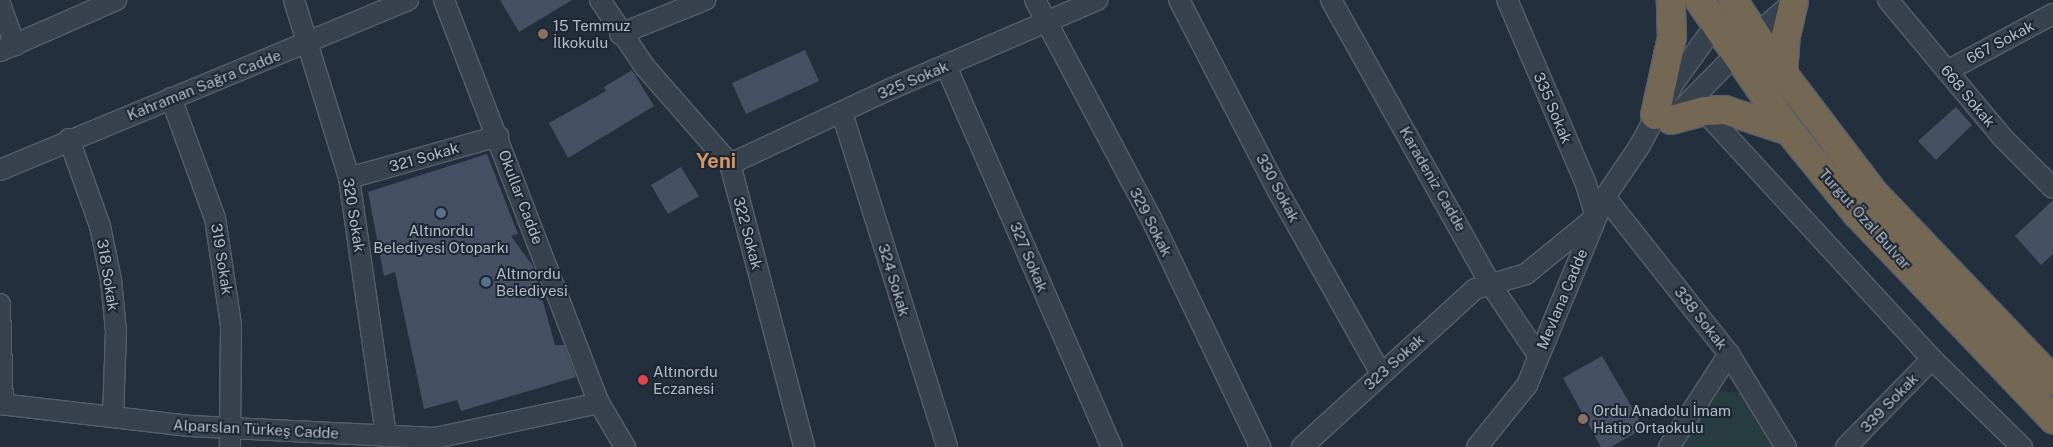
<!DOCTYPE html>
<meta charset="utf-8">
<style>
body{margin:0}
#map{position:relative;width:2053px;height:447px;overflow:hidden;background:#242f3e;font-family:"Public Sans",sans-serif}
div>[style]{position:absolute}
.green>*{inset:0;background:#263c3f}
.building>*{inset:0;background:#455162}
.roads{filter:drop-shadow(1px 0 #565f6c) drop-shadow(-1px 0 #565f6c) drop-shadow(0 1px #565f6c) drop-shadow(0 -1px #565f6c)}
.minor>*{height:20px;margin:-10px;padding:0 10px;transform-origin:10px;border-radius:10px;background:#38414e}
.highway>*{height:28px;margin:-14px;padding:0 14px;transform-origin:14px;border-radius:14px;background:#746855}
.dots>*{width:14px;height:14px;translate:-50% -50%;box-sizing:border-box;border:2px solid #1d2633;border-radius:50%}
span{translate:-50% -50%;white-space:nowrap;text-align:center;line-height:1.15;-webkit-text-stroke:4px #1d2633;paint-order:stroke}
.poi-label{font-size:15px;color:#b4bcc9}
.left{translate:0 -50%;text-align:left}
.street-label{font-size:15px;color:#b4bcc9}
.district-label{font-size:20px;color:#d59563;font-weight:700}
</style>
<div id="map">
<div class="green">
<div style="clip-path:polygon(1720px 391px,1740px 393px,1776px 447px,1677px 447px,1711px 395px)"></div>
</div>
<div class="building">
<div style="clip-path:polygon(500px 0,572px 0,519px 32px)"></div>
<div style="clip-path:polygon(805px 50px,819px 81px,746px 114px,732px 83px)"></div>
<div style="clip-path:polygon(632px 70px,654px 106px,568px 158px,549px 123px,606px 91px,604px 87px)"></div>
<div style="clip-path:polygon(1956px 107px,1972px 125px,1936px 160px,1918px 141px)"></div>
<div style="clip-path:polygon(487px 154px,518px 234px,511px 236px,533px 266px,555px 345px,564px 345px,576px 377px,461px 411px,457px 400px,424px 409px,395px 272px,384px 276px,368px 192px)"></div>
<div style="clip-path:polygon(681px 167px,699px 196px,668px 214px,651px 185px)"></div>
<div style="clip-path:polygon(2053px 200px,2053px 254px,2041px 265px,2015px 236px)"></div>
<div style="clip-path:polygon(1602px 356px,1644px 428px,1611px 447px,1601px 447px,1563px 378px)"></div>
</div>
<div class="roads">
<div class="minor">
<div style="left:294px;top:0;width:186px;rotate:72.8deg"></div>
<div style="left:349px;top:178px;width:261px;rotate:81.8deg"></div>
<div style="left:444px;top:0;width:432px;rotate:69deg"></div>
<div style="left:599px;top:403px;width:51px;rotate:59.4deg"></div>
<div style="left:600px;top:0;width:81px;rotate:56.1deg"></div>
<div style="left:645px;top:67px;width:129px;rotate:48.8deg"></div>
<div style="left:730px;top:164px;width:293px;rotate:75.3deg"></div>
<div style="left:1035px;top:0;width:247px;rotate:62deg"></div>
<div style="left:1151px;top:218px;width:254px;rotate:64.5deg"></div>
<div style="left:1179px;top:0;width:215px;rotate:62.6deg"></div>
<div style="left:1278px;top:191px;width:210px;rotate:60.6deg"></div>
<div style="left:1331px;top:0;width:327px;rotate:60.7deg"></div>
<div style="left:1491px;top:285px;width:84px;rotate:56.1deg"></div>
<div style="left:1888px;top:0;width:178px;rotate:50.2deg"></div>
<div style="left:2002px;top:137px;width:72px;rotate:45deg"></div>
<div style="left:0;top:4px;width:44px;rotate:69.9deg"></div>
<div style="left:620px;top:34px;width:92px;rotate:-21.8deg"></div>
<div style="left:0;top:51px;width:127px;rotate:-23.7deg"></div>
<div style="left:946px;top:66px;width:416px;rotate:66.5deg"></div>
<div style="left:1947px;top:71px;width:120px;rotate:-28.3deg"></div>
<div style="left:171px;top:98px;width:128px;rotate:69.9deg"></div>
<div style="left:215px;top:218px;width:108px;rotate:81.5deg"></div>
<div style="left:231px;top:325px;width:122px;rotate:90.5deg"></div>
<div style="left:1704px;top:111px;width:337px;rotate:47.4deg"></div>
<div style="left:1932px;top:359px;width:126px;rotate:44.4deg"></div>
<div style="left:842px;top:113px;width:350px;rotate:72.5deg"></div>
<div style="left:1671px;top:120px;width:120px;rotate:-45.3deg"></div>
<div style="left:1755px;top:35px;width:54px;rotate:-40.5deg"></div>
<div style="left:69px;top:139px;width:92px;rotate:70.4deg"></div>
<div style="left:100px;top:226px;width:55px;rotate:78.5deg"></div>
<div style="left:111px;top:280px;width:51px;rotate:84.4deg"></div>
<div style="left:116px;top:331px;width:86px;rotate:92deg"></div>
<div style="left:730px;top:164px;width:174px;rotate:-25.1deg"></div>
<div style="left:888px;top:90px;width:228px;rotate:-23.3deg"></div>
<div style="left:0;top:170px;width:442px;rotate:-22.6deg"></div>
<div style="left:349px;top:178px;width:155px;rotate:-15.7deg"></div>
<div style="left:1605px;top:197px;width:200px;rotate:51.7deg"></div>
<div style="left:1729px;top:354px;width:109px;rotate:58.5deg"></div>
<div style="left:0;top:304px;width:100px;rotate:88.3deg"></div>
<div style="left:0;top:404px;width:191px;rotate:6.6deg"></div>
<div style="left:190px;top:426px;width:245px;rotate:2.8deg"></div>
<div style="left:435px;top:438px;width:168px;rotate:-12deg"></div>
<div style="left:1302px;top:447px;width:234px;rotate:-42.4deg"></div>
<div style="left:1475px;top:289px;width:53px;rotate:-16.4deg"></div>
<div style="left:1526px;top:274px;width:90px;rotate:-39.2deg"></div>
<div style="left:1596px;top:217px;width:34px;rotate:-107deg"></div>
<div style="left:1586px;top:184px;width:200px;rotate:-113.2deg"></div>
<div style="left:1477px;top:447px;width:80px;rotate:-51.1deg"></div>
<div style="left:1527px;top:385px;width:204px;rotate:-67.5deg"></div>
<div style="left:1605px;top:197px;width:60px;rotate:-55.8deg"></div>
<div style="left:1639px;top:147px;width:72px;rotate:-61.6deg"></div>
<div style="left:1673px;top:84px;width:70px;rotate:-54.3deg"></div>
<div style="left:1714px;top:27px;width:16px;rotate:-40deg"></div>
<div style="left:1669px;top:447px;width:111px;rotate:-57.2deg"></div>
<div style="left:1846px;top:447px;width:123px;rotate:-45.7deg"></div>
</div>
<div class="highway">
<div style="left:1699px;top:0;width:159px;rotate:55.5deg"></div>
<div style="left:1789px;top:131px;width:107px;rotate:50.7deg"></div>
<div style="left:1857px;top:214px;width:284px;rotate:46.3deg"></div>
<div style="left:1733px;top:0;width:66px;rotate:56.8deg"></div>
<div style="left:1769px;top:55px;width:173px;rotate:52.7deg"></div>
<div style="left:1874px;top:193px;width:259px;rotate:46.3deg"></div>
<div style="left:1783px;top:75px;width:39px;rotate:-86deg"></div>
<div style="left:1786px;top:36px;width:35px;rotate:-77deg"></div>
<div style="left:1655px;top:115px;width:80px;rotate:-77.7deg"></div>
<div style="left:1672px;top:37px;width:37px;rotate:-92deg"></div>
<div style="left:1671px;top:120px;width:34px;rotate:-15deg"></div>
<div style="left:1704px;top:111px;width:21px;rotate:-3deg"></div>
<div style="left:1725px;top:110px;width:67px;rotate:18.2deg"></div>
</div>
</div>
<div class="dots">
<div style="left:543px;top:34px;background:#8d6e63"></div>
<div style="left:441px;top:213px;background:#5c6f8a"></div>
<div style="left:486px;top:282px;background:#5c6f8a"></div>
<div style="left:643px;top:380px;background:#e0444e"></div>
<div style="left:1583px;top:419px;background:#8d6e63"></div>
</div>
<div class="poi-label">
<span class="left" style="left:553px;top:34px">15 Temmuz<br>İlkokulu</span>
<span style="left:441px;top:239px">Altınordu<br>Belediyesi Otoparkı</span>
<span class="left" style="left:496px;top:282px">Altınordu<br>Belediyesi</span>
<span class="left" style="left:653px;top:380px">Altınordu<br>Eczanesi</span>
<span class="left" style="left:1593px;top:419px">Ordu Anadolu İmam<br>Hatip Ortaokulu</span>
</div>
<div class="street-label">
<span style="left:2000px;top:42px;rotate:-28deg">667 Sokak</span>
<span style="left:913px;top:80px;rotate:-23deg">325 Sokak</span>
<span style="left:204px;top:85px;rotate:-22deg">Kahraman Sağra Cadde</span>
<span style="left:1968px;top:96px;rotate:50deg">668 Sokak</span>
<span style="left:1553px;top:108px;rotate:67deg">335 Sokak</span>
<span style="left:424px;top:157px;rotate:-16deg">321 Sokak</span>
<span style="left:1433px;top:179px;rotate:60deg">Karadeniz Cadde</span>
<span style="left:1278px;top:188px;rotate:62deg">330 Sokak</span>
<span style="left:521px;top:197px;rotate:69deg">Okullar Cadde</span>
<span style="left:354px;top:215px;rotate:81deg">320 Sokak</span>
<span style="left:1865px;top:219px;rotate:48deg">Turgut Özal Bulvar</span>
<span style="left:1151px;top:222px;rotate:63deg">329 Sokak</span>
<span style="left:748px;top:233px;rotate:75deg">322 Sokak</span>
<span style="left:1029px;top:257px;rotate:67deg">327 Sokak</span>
<span style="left:222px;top:259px;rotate:81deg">319 Sokak</span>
<span style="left:108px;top:275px;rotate:81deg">318 Sokak</span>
<span style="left:894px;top:280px;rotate:73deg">324 Sokak</span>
<span style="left:1562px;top:299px;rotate:-67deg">Mevlana Cadde</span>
<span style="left:1701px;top:318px;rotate:52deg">338 Sokak</span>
<span style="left:1394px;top:362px;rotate:-42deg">323 Sokak</span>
<span style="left:1889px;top:403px;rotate:-46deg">339 Sokak</span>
<span style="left:256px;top:429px;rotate:3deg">Alparslan Türkeş Cadde</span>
</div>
<div class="district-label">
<span style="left:716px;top:161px">Yeni</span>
</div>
</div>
